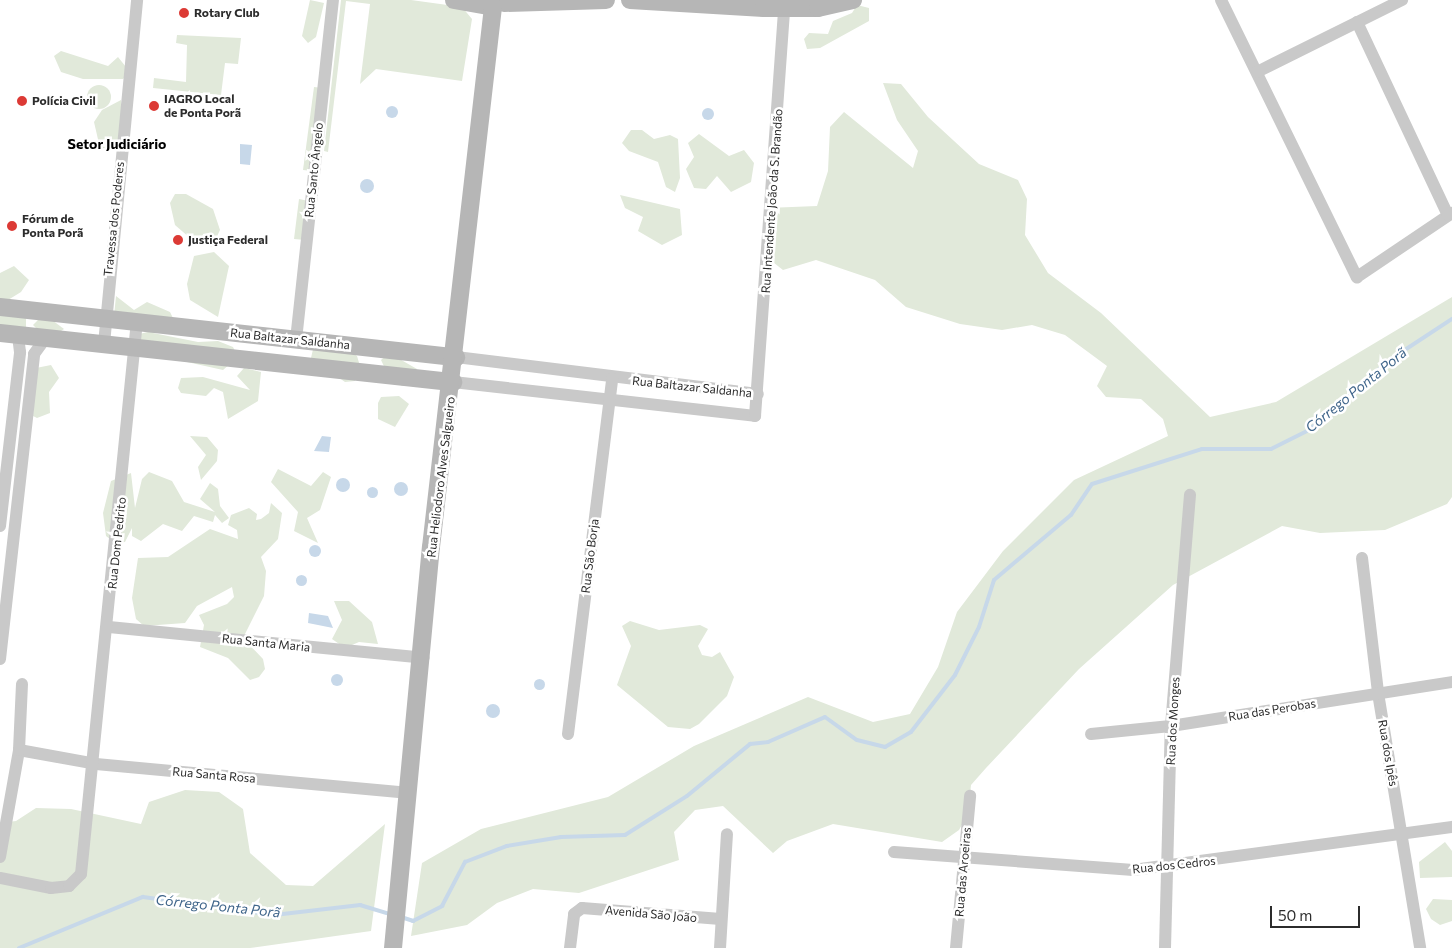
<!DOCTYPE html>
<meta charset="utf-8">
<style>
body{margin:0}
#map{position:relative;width:1452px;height:948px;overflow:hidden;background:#fff;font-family:Commissioner,sans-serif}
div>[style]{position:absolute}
.green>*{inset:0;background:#e1e9da}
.round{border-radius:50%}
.water>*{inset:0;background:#c7d8e9}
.stream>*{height:4px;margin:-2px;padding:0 2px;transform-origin:2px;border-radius:2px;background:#c7d8e9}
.minor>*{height:12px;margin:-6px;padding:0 6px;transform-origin:6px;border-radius:6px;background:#c9c9c9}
.secondary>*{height:18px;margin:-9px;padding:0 9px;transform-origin:9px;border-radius:9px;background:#b6b6b6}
.dots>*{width:14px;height:14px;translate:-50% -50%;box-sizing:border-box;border:2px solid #fff;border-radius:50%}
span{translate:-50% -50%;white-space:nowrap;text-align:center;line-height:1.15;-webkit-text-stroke:5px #fff;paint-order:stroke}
.poi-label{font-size:12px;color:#2c2c2c;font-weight:700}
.left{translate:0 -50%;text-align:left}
.street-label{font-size:12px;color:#2c2c2c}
.neighbourhood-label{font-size:14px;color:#000;font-weight:700}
.water-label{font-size:14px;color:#3f658a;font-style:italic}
.scale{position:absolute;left:1270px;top:906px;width:90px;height:22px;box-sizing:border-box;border:2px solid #2c2c2c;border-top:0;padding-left:6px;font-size:15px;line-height:18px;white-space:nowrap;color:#2c2c2c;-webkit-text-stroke:4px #fff;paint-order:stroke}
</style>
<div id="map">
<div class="green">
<div style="clip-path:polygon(310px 0,324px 3px,316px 37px,308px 43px,302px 36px)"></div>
<div style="clip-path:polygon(341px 0,411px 0,462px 7px,472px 19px,462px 81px,376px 69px,360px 84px,370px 4px,346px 1px,328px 152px,324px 151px)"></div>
<div style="clip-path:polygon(857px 5px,869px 8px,869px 21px,820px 48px,807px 49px,804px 39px,809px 33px,828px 34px,833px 21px,852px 13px)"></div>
<div style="clip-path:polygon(177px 35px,241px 38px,238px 64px,225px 63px,221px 95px,153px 88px,154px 78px,186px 82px,187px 45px,176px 43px)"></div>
<div style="clip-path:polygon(61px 51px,108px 66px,118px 57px,130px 72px,123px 79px,83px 79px,61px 72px,54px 56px)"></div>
<div style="clip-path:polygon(883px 83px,901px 84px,928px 117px,979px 164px,1018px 180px,1027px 199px,1025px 235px,1048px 273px,1101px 313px,1210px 417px,1276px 402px,1452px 297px,1452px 497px,1447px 504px,1385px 530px,1320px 533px,1282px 526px,1173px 585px,1079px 669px,986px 768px,971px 785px,968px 814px,959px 830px,942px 842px,833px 824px,787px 841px,773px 853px,723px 806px,695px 810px,674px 832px,679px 860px,579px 893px,533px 889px,497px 903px,467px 925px,411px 936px,422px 863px,481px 829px,608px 797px,694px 746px,808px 697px,873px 722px,910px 714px,938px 667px,957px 612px,1003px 551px,1074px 480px,1168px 436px,1163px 419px,1141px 399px,1106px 397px,1097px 386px,1107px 366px,1065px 335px,1032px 325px,1002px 330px,960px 324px,906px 307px,875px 280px,816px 260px,783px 270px,769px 259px,767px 208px,817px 206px,828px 171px,830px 127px,844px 112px,913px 168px,918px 151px,897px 120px)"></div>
<div class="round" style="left:87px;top:85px;width:24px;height:24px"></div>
<div style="clip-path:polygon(314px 87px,323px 88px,312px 171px,303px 170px)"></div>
<div style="clip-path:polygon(121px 100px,123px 138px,111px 148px,100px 148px,94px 122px,102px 110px)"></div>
<div style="clip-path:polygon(631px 130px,642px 130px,654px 139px,670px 135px,678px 139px,680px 178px,675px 192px,666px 187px,658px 162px,629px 151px,622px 143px)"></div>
<div style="clip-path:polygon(699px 134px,729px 156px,744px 150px,754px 163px,751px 182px,731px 192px,717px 176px,706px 189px,694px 188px,686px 169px,694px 157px,688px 143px)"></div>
<div style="clip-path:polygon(175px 194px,186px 194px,213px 209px,220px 230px,212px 247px,190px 238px,175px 225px,170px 203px)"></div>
<div style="clip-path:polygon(620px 195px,680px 209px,682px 235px,662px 245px,638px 231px,643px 217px,625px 208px)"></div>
<div style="clip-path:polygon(299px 199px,309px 201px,305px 240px,294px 239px)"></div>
<div style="clip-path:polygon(214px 252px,229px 266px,218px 317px,190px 300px,187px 284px,194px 256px)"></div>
<div style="clip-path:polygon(14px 266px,29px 280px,21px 292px,8px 300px,26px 316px,26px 328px,0 331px,0 273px)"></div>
<div style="clip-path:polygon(116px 296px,134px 310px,147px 302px,170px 312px,175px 322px,153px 333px,198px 342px,218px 341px,233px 347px,238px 357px,223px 370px,142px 352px,139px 334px,148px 332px,114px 316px)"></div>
<div style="clip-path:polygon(44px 314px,64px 329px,55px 335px,40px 332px,33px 325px)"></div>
<div style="clip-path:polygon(314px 345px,340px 345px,357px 356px,360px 366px,355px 381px,345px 382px,311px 358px)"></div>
<div style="clip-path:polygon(389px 353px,417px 369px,412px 386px,402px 386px,389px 377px,381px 360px)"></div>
<div style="clip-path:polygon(51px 365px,59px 378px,49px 392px,50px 413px,37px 418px,33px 416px,36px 368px)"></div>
<div style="clip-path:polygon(244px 368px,261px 372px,258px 401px,228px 419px,223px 392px,214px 388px,206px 396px,181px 393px,178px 388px,181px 378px,203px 377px,250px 390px,237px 376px)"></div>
<div style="clip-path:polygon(399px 396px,409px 404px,395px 427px,378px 419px,378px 403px,381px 397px)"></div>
<div style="clip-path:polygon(190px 436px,207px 437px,218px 450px,217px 461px,201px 480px,198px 467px,206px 455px)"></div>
<div style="clip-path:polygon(278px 469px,311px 486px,323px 472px,331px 477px,320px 510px,307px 518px,318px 543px,294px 531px,298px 512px,271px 482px)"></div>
<div style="clip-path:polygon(149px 472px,172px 481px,184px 502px,215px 512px,200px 499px,210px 483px,218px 489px,220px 506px,229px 518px,222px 523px,215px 515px,213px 522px,194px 516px,182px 531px,163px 524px,141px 541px,132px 536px,132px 528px,125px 542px,115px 543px,106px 536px,103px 513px,111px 481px,131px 473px,135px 508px,142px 479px)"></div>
<div style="clip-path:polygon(271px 503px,282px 513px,278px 539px,261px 557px,266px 571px,264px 596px,243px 638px,263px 659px,265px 669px,259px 677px,250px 680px,228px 658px,200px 647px,204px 625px,199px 615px,227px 604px,234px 597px,232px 587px,197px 606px,185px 623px,144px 626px,136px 619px,132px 598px,138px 558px,168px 557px,210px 529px,238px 539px,237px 530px,228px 525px,231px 515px,249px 508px,257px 514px,256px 520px,261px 519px,269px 513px)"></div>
<div style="clip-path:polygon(334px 601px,349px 601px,372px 622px,378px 644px,359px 642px,345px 648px,332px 639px,342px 620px)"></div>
<div style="clip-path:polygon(630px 621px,659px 630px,700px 625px,708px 629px,698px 646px,702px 655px,712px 657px,720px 652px,734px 677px,727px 696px,699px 724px,690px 729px,668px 727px,617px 685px,631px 646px,622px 626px)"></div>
<div style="clip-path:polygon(185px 790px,219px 792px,243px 809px,250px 853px,286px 885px,313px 886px,385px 824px,371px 931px,250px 948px,0 948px,0 823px,16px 821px,36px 808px,71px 809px,141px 824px,149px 802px)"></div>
<div style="clip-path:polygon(1445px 842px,1452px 851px,1452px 877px,1420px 878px,1419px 862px)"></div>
<div style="clip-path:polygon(1433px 899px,1452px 900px,1452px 921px,1440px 925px,1431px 919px,1426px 909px)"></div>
</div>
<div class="water">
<div class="round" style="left:386px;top:106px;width:12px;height:12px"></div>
<div class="round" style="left:702px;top:108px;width:12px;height:12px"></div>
<div style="clip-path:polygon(240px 144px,252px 145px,250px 165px,240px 164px)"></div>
<div class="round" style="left:360px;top:179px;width:14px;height:14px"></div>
<div style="clip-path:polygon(322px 436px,331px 437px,329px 452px,314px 451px)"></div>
<div class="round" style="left:336px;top:478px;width:14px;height:14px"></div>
<div class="round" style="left:394px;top:482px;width:14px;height:14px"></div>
<div class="round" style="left:366.5px;top:486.5px;width:11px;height:11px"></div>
<div class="round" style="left:309px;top:545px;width:12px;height:12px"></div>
<div class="round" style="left:295.5px;top:574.5px;width:11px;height:11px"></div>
<div style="clip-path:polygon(309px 613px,328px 616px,333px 628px,308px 623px)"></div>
<div class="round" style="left:331px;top:674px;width:12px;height:12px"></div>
<div class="round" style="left:533.5px;top:678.5px;width:11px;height:11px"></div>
<div class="round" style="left:486px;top:704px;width:14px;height:14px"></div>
</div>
<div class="stream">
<div style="left:401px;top:917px;width:13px;rotate:18deg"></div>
<div style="left:413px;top:921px;width:33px;rotate:-27deg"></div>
<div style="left:442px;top:906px;width:50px;rotate:-62.4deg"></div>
<div style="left:465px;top:862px;width:45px;rotate:-20.9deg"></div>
<div style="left:507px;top:846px;width:55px;rotate:-9.5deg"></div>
<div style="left:561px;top:837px;width:64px;rotate:-1.8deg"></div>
<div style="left:625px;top:835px;width:73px;rotate:-32.2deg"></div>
<div style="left:687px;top:796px;width:82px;rotate:-39.5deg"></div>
<div style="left:750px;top:744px;width:18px;rotate:-6deg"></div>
<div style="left:768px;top:742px;width:62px;rotate:-23.7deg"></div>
<div style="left:825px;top:717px;width:39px;rotate:36deg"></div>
<div style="left:857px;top:740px;width:29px;rotate:14deg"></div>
<div style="left:885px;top:747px;width:30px;rotate:-30deg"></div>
<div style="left:911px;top:732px;width:72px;rotate:-52.3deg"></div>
<div style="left:955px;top:675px;width:54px;rotate:-63.4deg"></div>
<div style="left:979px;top:627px;width:49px;rotate:-72.3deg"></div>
<div style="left:994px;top:580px;width:101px;rotate:-40.2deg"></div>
<div style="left:1071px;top:515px;width:37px;rotate:-56deg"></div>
<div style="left:1092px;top:484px;width:115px;rotate:-17.7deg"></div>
<div style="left:1202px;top:449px;width:69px"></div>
<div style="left:1271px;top:449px;width:42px;rotate:-26.6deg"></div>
<div style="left:1309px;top:430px;width:108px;rotate:-40.9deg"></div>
<div style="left:1391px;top:359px;width:73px;rotate:-33.3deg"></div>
<div style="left:19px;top:948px;width:134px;rotate:-22.4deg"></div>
<div style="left:143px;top:897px;width:132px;rotate:7.8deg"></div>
<div style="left:274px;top:915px;width:87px;rotate:-6.6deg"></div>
<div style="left:360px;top:905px;width:34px;rotate:17deg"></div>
</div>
<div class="minor">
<div style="left:1221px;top:0;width:309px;rotate:63.9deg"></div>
<div style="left:1357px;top:277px;width:115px;rotate:-34deg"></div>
<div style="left:1357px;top:22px;width:213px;rotate:64.8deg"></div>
<div style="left:1257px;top:72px;width:162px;rotate:-26.4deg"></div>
<div style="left:296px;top:340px;width:342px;rotate:-83.8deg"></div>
<div style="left:104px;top:344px;width:346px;rotate:-84.5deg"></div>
<div style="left:456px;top:357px;width:304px;rotate:7deg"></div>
<div style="left:453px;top:382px;width:304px;rotate:6.4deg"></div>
<div style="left:755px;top:416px;width:409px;rotate:-85.9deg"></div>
<div style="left:0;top:526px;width:175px;rotate:-83.4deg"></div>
<div style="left:20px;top:352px;width:16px;rotate:-97deg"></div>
<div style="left:1362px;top:558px;width:136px;rotate:83.2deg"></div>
<div style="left:1378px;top:693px;width:258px;rotate:80.6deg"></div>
<div style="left:109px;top:627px;width:316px;rotate:5.6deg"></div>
<div style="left:0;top:659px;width:307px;rotate:-83.6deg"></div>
<div style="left:34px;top:354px;width:19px;rotate:-54deg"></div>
<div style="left:568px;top:734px;width:358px;rotate:-82.9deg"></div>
<div style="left:1091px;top:734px;width:80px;rotate:-5.7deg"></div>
<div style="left:1171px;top:726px;width:284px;rotate:-8.9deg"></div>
<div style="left:19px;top:750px;width:78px;rotate:10.3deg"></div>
<div style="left:96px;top:764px;width:315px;rotate:5.3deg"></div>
<div style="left:894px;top:852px;width:240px;rotate:4.3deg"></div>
<div style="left:1133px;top:870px;width:322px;rotate:-7.7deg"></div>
<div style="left:0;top:857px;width:109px;rotate:-79.9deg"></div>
<div style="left:19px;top:750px;width:66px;rotate:-87.4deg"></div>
<div style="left:0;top:878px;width:52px;rotate:11.1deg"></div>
<div style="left:51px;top:888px;width:18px;rotate:-6deg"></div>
<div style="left:69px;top:886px;width:17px;rotate:-45deg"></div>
<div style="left:81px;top:874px;width:556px;rotate:-84.22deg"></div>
<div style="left:570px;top:948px;width:34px;rotate:-83deg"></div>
<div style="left:574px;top:914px;width:10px;rotate:-37deg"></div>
<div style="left:582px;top:908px;width:139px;rotate:4.5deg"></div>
<div style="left:720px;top:948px;width:114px;rotate:-86.5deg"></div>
<div style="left:956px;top:948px;width:153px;rotate:-84.7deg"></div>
<div style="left:1165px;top:948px;width:222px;rotate:-88.5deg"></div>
<div style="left:1171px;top:726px;width:232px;rotate:-85.3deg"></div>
</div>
<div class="secondary">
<div style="left:454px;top:0;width:40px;rotate:10deg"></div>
<div style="left:630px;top:0;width:134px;rotate:3.4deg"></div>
<div style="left:764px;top:8px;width:54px"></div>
<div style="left:818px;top:8px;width:36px;rotate:-13deg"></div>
<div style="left:504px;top:3px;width:102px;rotate:-1.7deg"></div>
<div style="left:0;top:307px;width:459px;rotate:6.3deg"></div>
<div style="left:0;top:333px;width:456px;rotate:6.2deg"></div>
<div style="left:393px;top:948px;width:403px;rotate:-84.6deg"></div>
<div style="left:431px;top:547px;width:544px;rotate:-83.45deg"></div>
</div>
<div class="dots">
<div style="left:184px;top:13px;background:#dc3a35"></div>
<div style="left:22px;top:101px;background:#dc3a35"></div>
<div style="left:154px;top:106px;background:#dc3a35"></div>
<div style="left:12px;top:226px;background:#dc3a35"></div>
<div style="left:178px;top:240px;background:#dc3a35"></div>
</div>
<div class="poi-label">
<span class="left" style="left:194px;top:13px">Rotary Club</span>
<span class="left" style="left:164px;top:106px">IAGRO Local<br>de Ponta Porã</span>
<span class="left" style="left:32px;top:101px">Polícia Civil</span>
<span class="left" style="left:22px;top:226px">Fórum de<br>Ponta Porã</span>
<span class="left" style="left:188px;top:240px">Justiça Federal</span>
</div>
<div class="street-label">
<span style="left:314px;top:170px;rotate:-84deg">Rua Santo Ângelo</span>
<span style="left:772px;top:201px;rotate:-86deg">Rua Intendente João da S. Brandão</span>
<span style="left:114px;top:219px;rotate:-84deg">Travessa dos Poderes</span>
<span style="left:290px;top:339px;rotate:6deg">Rua Baltazar Saldanha</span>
<span style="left:692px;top:387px;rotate:6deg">Rua Baltazar Saldanha</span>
<span style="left:441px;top:477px;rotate:-83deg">Rua Heliodoro Alves Salgueiro</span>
<span style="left:117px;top:543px;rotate:-84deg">Rua Dom Pedrito</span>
<span style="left:590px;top:556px;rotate:-83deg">Rua São Borja</span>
<span style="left:266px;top:643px;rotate:6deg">Rua Santa Maria</span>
<span style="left:1272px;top:710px;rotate:-9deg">Rua das Perobas</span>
<span style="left:1173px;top:721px;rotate:-87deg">Rua dos Monges</span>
<span style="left:1388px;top:753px;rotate:80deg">Rua dos Ipês</span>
<span style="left:214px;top:775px;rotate:5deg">Rua Santa Rosa</span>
<span style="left:1174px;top:865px;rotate:-6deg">Rua dos Cedros</span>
<span style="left:963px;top:872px;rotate:-85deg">Rua das Aroeiras</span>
<span style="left:651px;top:914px;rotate:5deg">Avenida São João</span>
</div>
<div class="neighbourhood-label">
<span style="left:117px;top:144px">Setor Judiciário</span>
</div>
<div class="water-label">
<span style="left:1356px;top:390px;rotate:-39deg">Córrego Ponta Porã</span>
<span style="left:218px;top:906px;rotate:6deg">Córrego Ponta Porã</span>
</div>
<div class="scale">50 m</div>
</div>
